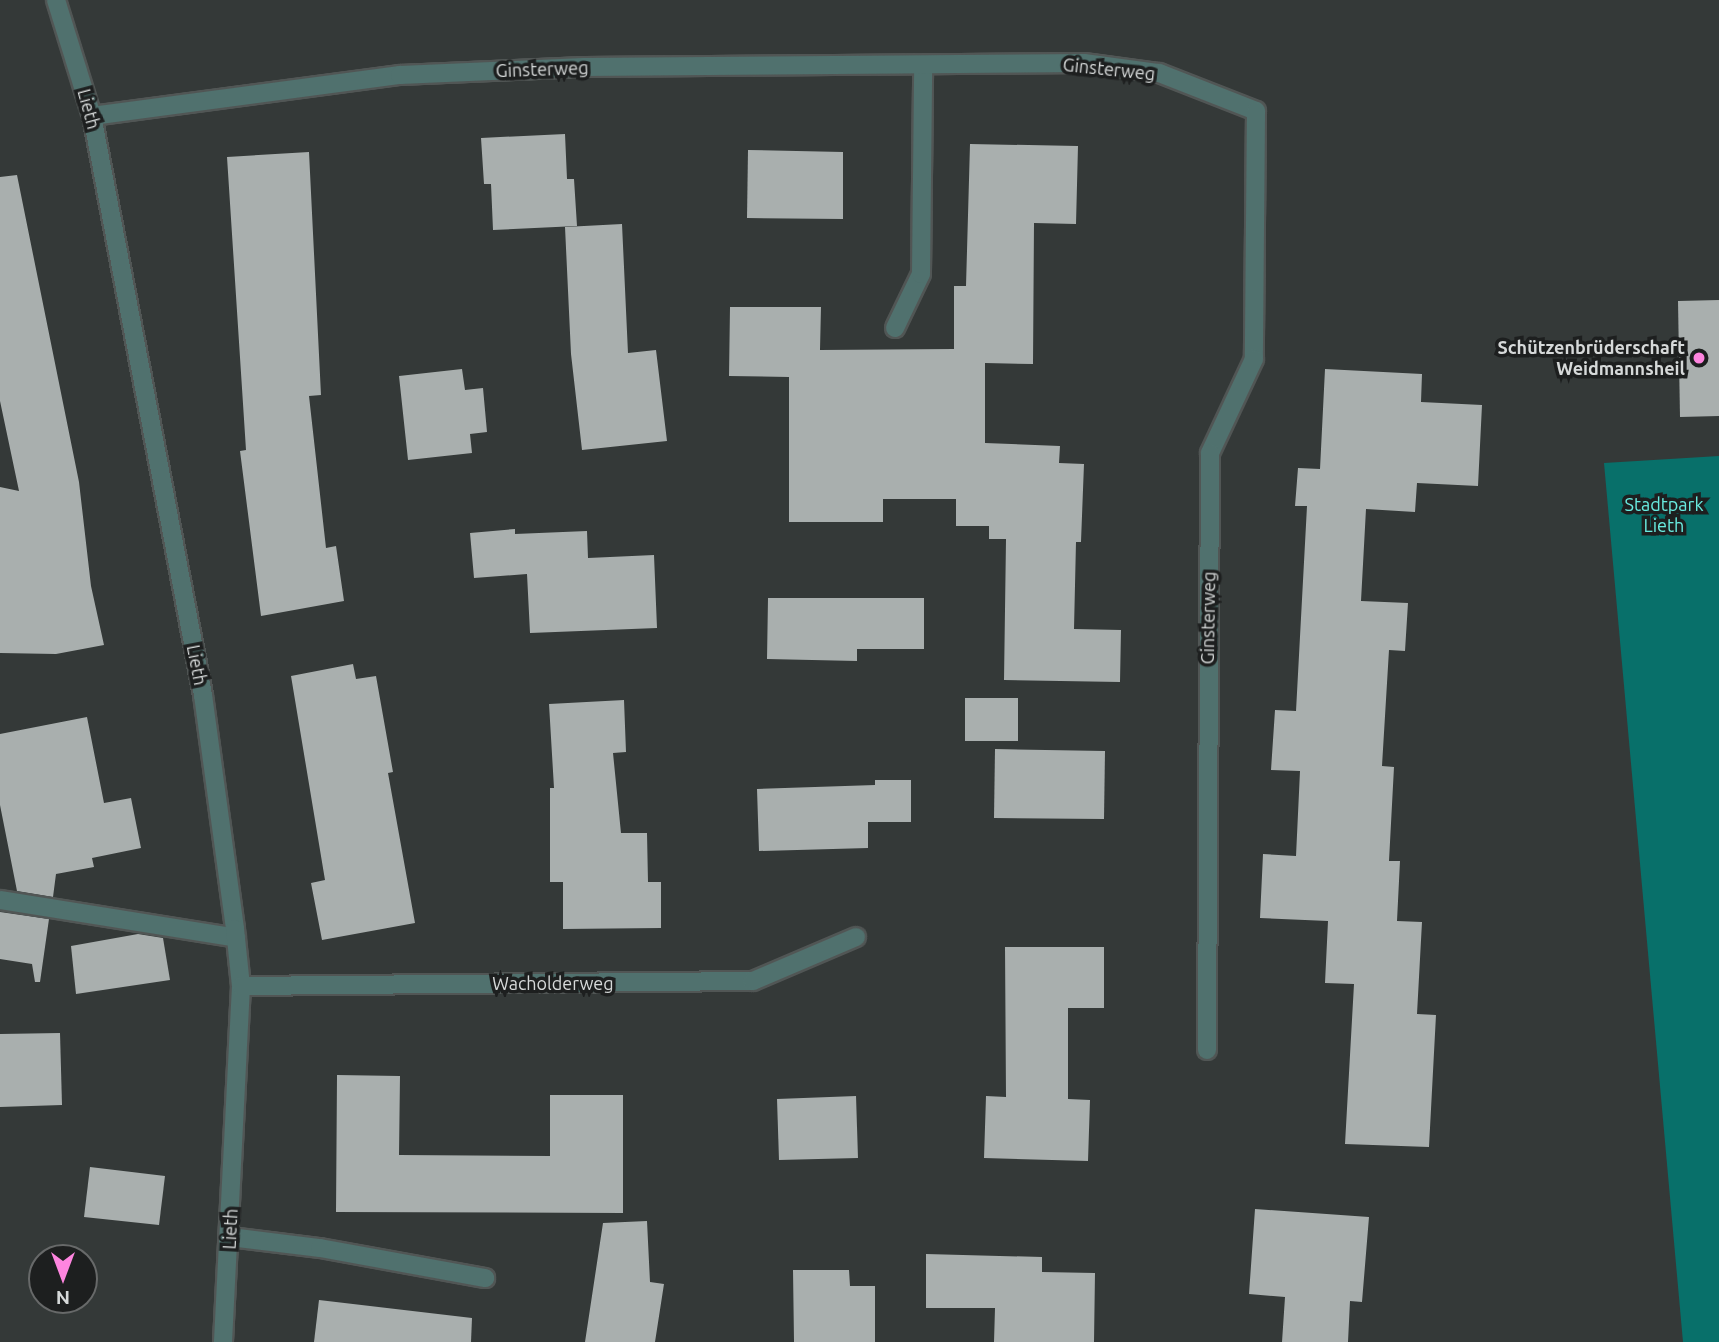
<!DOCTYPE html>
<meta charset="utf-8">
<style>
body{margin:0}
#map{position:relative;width:1719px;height:1342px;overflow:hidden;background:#343938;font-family:Ubuntu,sans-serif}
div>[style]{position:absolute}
.green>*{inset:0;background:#08706a}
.building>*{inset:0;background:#a9afae}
.roads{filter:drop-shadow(2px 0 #515655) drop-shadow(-2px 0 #515655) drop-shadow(0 2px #515655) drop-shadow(0 -2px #515655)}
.lane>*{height:18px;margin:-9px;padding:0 9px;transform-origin:9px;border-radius:9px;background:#50716e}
.street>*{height:18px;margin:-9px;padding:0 9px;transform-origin:9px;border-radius:9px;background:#50716e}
.dots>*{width:19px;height:19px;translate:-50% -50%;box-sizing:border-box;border:4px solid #1d1f1f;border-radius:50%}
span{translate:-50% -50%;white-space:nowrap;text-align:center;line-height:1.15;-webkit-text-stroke:7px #1d1f1f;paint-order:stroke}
.street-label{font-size:18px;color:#d6d9d9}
.poi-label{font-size:18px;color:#d6d9d9;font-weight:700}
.right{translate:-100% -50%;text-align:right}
.park-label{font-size:18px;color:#69ebe0}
.north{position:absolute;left:28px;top:1244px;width:70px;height:70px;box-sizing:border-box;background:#1d1f1f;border:2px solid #676969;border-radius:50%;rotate:180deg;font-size:19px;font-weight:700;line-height:28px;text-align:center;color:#d6d9d9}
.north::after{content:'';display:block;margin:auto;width:24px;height:32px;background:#fe85df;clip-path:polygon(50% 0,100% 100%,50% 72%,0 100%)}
</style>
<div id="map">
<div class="green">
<div style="clip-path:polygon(1719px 456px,1719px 1342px,1683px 1342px,1604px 463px)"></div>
</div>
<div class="building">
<div style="clip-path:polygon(565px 134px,567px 179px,574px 179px,577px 226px,493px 230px,491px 184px,484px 184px,481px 138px)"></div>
<div style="clip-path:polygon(970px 144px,1078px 146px,1076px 224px,1034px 223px,1033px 364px,985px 363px,985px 443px,1060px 446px,1059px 463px,1084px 464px,1081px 542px,1076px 542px,1074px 629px,1121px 630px,1120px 682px,1004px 680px,1006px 539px,989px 539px,989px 526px,956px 526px,956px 499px,883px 499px,883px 522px,789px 522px,789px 377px,729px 376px,730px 307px,821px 307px,820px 350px,954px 349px,954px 286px,966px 286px)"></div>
<div style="clip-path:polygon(748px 150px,843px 152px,843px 219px,747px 218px)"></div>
<div style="clip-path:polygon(309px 152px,321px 395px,309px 396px,326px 548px,336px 546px,344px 601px,261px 616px,240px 451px,246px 450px,227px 157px)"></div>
<div style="clip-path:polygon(17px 175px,79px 482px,91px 586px,104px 645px,56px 654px,0 653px,0 487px,19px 491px,0 401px,0 177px)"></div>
<div style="clip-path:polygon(622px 224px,628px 353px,656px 350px,667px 441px,582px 450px,571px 354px,565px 227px)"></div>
<div style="clip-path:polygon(1719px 300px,1719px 416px,1680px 417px,1678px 301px)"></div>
<div style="clip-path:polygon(462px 369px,465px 390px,483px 388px,487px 432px,470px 434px,472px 453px,408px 460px,399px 376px)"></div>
<div style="clip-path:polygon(1325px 369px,1422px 374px,1421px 402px,1482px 405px,1478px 486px,1417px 483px,1415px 512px,1366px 509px,1361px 601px,1408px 603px,1405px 651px,1389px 650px,1382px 766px,1394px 767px,1389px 861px,1400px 861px,1397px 921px,1422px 922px,1417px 1014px,1436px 1015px,1429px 1147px,1345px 1144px,1354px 984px,1325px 983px,1328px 921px,1260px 918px,1263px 854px,1296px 856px,1300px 771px,1271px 770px,1275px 710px,1296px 711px,1307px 506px,1295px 506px,1298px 468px,1320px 469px)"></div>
<div style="clip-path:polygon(515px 529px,515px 534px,587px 531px,588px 558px,654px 555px,657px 628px,530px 633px,527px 574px,474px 578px,470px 533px)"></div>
<div style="clip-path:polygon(768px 598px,924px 598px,924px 649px,857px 649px,857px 661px,767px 659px)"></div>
<div style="clip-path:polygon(353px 664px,356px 679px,376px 676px,393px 772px,388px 773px,415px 923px,322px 940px,311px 883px,325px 880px,291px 676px)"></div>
<div style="clip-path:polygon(965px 698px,1018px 698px,1018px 741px,965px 741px)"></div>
<div style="clip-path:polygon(624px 700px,626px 752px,613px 753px,621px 833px,647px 833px,648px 882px,661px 882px,661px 928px,563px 929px,563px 882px,550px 882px,550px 788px,554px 788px,549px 704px)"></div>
<div style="clip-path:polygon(87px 717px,104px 803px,131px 798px,141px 848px,92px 858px,94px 867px,56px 874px,53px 897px,17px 891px,0 805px,0 734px)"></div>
<div style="clip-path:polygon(995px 749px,1105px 751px,1104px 819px,994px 818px)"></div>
<div style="clip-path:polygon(875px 780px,911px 780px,911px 822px,868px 822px,868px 848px,759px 851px,757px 789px,875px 785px)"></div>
<div style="clip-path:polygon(0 912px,49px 919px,40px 982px,35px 982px,32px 964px,0 959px)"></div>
<div style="clip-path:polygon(138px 934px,163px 938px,170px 980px,76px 994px,71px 946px)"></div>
<div style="clip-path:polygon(1005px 947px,1104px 947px,1104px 1008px,1068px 1008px,1068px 1099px,1090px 1100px,1088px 1161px,984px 1158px,986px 1096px,1006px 1097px)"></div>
<div style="clip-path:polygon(60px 1033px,62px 1105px,0 1107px,0 1034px)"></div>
<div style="clip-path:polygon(337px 1075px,400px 1076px,399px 1155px,550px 1156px,550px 1095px,623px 1095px,623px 1213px,336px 1212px)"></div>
<div style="clip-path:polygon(856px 1096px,858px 1158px,779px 1160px,777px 1099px)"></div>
<div style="clip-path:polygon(90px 1167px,165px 1176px,159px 1225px,84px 1217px)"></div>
<div style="clip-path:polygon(1255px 1209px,1369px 1217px,1362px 1302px,1350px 1301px,1348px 1342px,1282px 1342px,1285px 1297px,1249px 1294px)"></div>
<div style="clip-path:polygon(647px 1221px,650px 1282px,664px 1284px,655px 1342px,585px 1342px,603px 1223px)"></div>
<div style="clip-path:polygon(926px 1254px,1042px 1257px,1042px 1272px,1095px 1273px,1094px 1342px,994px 1342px,995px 1308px,926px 1308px)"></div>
<div style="clip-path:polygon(793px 1270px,849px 1270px,850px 1286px,875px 1286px,875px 1342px,794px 1342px)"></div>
<div style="clip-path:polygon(319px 1300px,472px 1318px,471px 1342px,314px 1342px)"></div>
</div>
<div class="roads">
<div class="lane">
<div style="left:895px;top:328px;width:60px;rotate:-64.3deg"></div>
<div style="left:921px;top:274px;width:208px;rotate:-89.4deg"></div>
<div style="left:0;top:900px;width:239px;rotate:9.1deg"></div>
<div style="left:230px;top:1237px;width:91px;rotate:7deg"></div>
<div style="left:320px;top:1248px;width:168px;rotate:10.3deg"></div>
</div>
<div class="street">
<div style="left:56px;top:0;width:121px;rotate:72.8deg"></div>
<div style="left:92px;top:116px;width:590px;rotate:79.15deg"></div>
<div style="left:203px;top:695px;width:236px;rotate:82.2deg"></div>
<div style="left:235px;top:929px;width:57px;rotate:84deg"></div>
<div style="left:241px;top:986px;width:356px;rotate:92.9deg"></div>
<div style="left:92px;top:116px;width:311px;rotate:-7.6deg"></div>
<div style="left:400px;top:75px;width:184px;rotate:-2.5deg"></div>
<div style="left:584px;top:67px;width:500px;rotate:-0.46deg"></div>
<div style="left:1084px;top:63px;width:76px;rotate:7.6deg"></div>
<div style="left:1159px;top:73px;width:104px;rotate:21.4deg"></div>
<div style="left:1256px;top:111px;width:248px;rotate:90.5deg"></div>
<div style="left:1254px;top:359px;width:104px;rotate:115.1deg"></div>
<div style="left:1210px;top:453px;width:597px;rotate:90.29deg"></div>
<div style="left:241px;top:986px;width:512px;rotate:-0.56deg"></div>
<div style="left:753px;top:981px;width:112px;rotate:-23.1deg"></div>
</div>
</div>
<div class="dots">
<div style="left:1699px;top:358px;background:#fe85df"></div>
</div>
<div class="street-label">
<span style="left:542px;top:69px;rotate:-2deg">Ginsterweg</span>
<span style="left:1109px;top:69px;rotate:6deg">Ginsterweg</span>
<span style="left:89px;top:109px;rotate:75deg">Lieth</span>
<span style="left:1208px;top:618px;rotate:-89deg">Ginsterweg</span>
<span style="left:197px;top:665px;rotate:79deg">Lieth</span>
<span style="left:553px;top:983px">Wacholderweg</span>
<span style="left:230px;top:1229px;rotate:-87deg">Lieth</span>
</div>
<div class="poi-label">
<span class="right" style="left:1685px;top:358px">Schützenbrüderschaft<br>Weidmannsheil</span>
</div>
<div class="park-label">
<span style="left:1664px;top:515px">Stadtpark<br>Lieth</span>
</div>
<div class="north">N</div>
</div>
